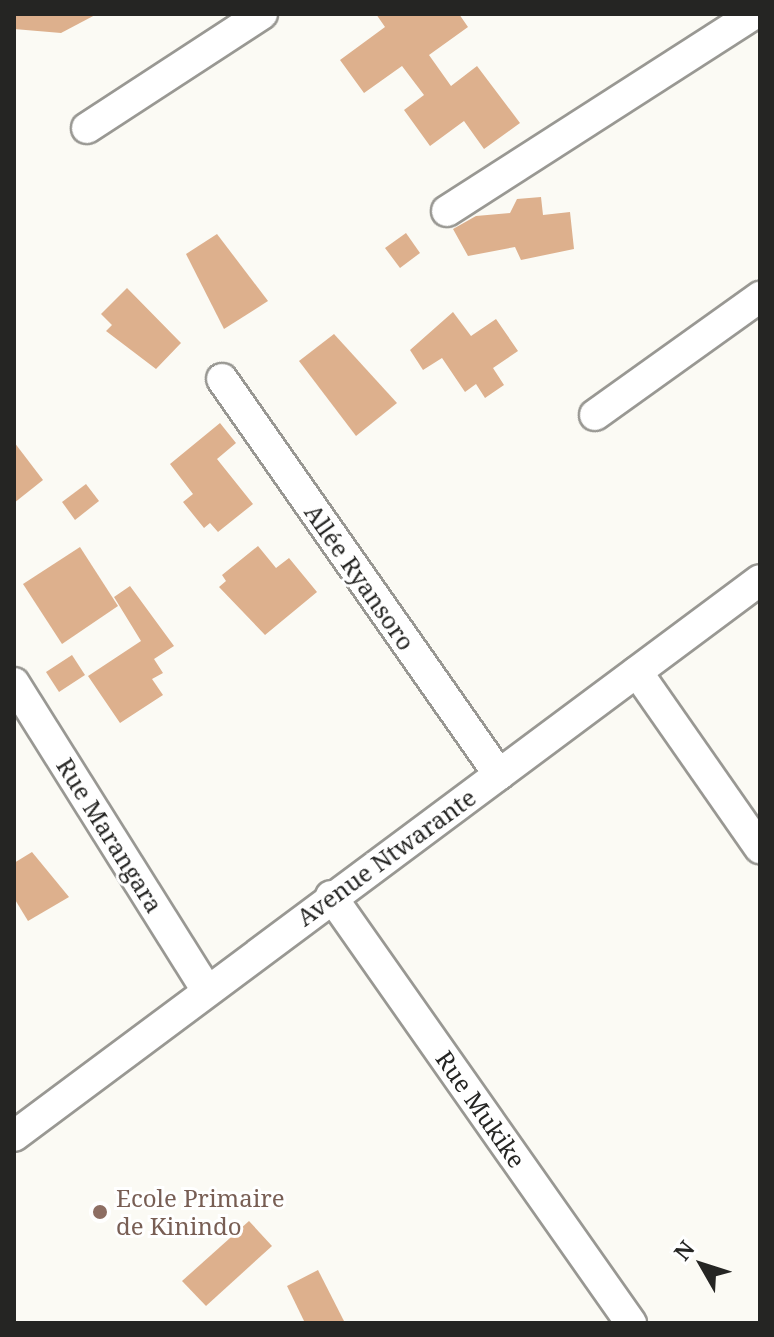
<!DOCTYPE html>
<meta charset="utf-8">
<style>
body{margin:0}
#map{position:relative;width:774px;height:1337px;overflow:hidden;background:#fbfaf4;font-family:"Noto Serif",serif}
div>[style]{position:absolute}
.building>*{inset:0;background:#ddb08d}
.roads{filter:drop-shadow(2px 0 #999893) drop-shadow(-2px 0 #999893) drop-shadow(0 2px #999893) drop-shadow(0 -2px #999893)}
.minor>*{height:30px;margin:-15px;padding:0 15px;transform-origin:15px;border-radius:15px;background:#fff}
.dots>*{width:22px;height:22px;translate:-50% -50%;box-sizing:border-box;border:4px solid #fff;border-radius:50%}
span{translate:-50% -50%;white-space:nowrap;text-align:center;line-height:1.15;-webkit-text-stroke:6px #fff;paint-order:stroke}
.street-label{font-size:24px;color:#252523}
.education-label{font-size:24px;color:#785e54}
.left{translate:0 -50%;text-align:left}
.frame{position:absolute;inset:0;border:16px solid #252523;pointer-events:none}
.north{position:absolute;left:662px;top:1225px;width:80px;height:80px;-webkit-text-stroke:6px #fff;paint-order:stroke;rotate:309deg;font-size:22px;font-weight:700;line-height:32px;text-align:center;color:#252523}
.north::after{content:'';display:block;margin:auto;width:28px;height:36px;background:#252523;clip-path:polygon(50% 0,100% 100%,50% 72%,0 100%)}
</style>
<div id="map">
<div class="building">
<div style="clip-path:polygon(14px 14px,97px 14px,61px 33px,14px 29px)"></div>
<div style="clip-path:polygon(376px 14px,459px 14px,468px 27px,429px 55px,451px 86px,477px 66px,520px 123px,484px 149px,464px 121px,430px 146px,404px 110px,424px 95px,402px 66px,364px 93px,340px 60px,385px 27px)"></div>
<div style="clip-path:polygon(541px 197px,543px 215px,570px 212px,574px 249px,521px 260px,515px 247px,468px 256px,453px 229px,476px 216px,510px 213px,517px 199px)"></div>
<div style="clip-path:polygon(406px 233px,420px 253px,400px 268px,385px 248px)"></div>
<div style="clip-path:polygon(217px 234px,268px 301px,224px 329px,186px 254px)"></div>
<div style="clip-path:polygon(127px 288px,181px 343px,156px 369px,106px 331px,112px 325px,101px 314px)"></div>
<div style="clip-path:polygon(453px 312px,471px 336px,496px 319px,518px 351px,493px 368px,504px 385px,485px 398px,476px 384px,465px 392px,442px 358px,423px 370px,410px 350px)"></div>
<div style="clip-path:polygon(334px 334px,397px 403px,356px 436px,299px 361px)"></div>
<div style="clip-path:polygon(220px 423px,236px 443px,217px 459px,253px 504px,218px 532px,210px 523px,204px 528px,183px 502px,193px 494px,170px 464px)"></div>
<div style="clip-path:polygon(14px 442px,43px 480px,14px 503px)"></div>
<div style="clip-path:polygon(86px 484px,99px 501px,75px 520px,62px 502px)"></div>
<div style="clip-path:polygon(258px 546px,276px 568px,289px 558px,317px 592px,265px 635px,219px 587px,226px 581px,222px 575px)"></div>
<div style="clip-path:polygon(80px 547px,118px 606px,62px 644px,23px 584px)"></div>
<div style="clip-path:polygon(130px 586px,174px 646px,154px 659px,163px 673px,152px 679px,163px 695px,120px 723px,88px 676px,141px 641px,114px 597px)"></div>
<div style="clip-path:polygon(72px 655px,85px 675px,59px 692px,46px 672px)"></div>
<div style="clip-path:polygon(32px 852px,69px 897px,28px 921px,14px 898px,14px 863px)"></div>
<div style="clip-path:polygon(249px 1221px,272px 1246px,206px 1306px,182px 1281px)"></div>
<div style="clip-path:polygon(318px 1270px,345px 1323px,305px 1323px,287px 1286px)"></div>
</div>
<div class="roads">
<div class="minor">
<div style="left:87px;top:128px;width:209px;rotate:-33.1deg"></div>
<div style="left:447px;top:211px;width:365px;rotate:-32.7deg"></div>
<div style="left:222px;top:379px;width:483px;rotate:55deg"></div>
<div style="left:595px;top:415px;width:203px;rotate:-35.6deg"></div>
<div style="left:637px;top:672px;width:215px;rotate:55.1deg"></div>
<div style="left:14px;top:683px;width:359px;rotate:57.9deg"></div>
<div style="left:331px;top:896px;width:522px;rotate:54.91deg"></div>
<div style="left:14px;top:1136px;width:930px;rotate:-36.7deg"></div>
</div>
</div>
<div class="dots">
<div style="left:100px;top:1212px;background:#8d6e63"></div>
</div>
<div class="street-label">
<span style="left:360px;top:577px;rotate:55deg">Allée Ryansoro</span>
<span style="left:110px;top:835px;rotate:58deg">Rue Marangara</span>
<span style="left:386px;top:857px;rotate:-36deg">Avenue Ntwarante</span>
<span style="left:481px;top:1109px;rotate:55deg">Rue Mukike</span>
</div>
<div class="education-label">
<span class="left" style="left:116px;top:1212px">Ecole Primaire<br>de Kinindo</span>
</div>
<div class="frame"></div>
<div class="north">N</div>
</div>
